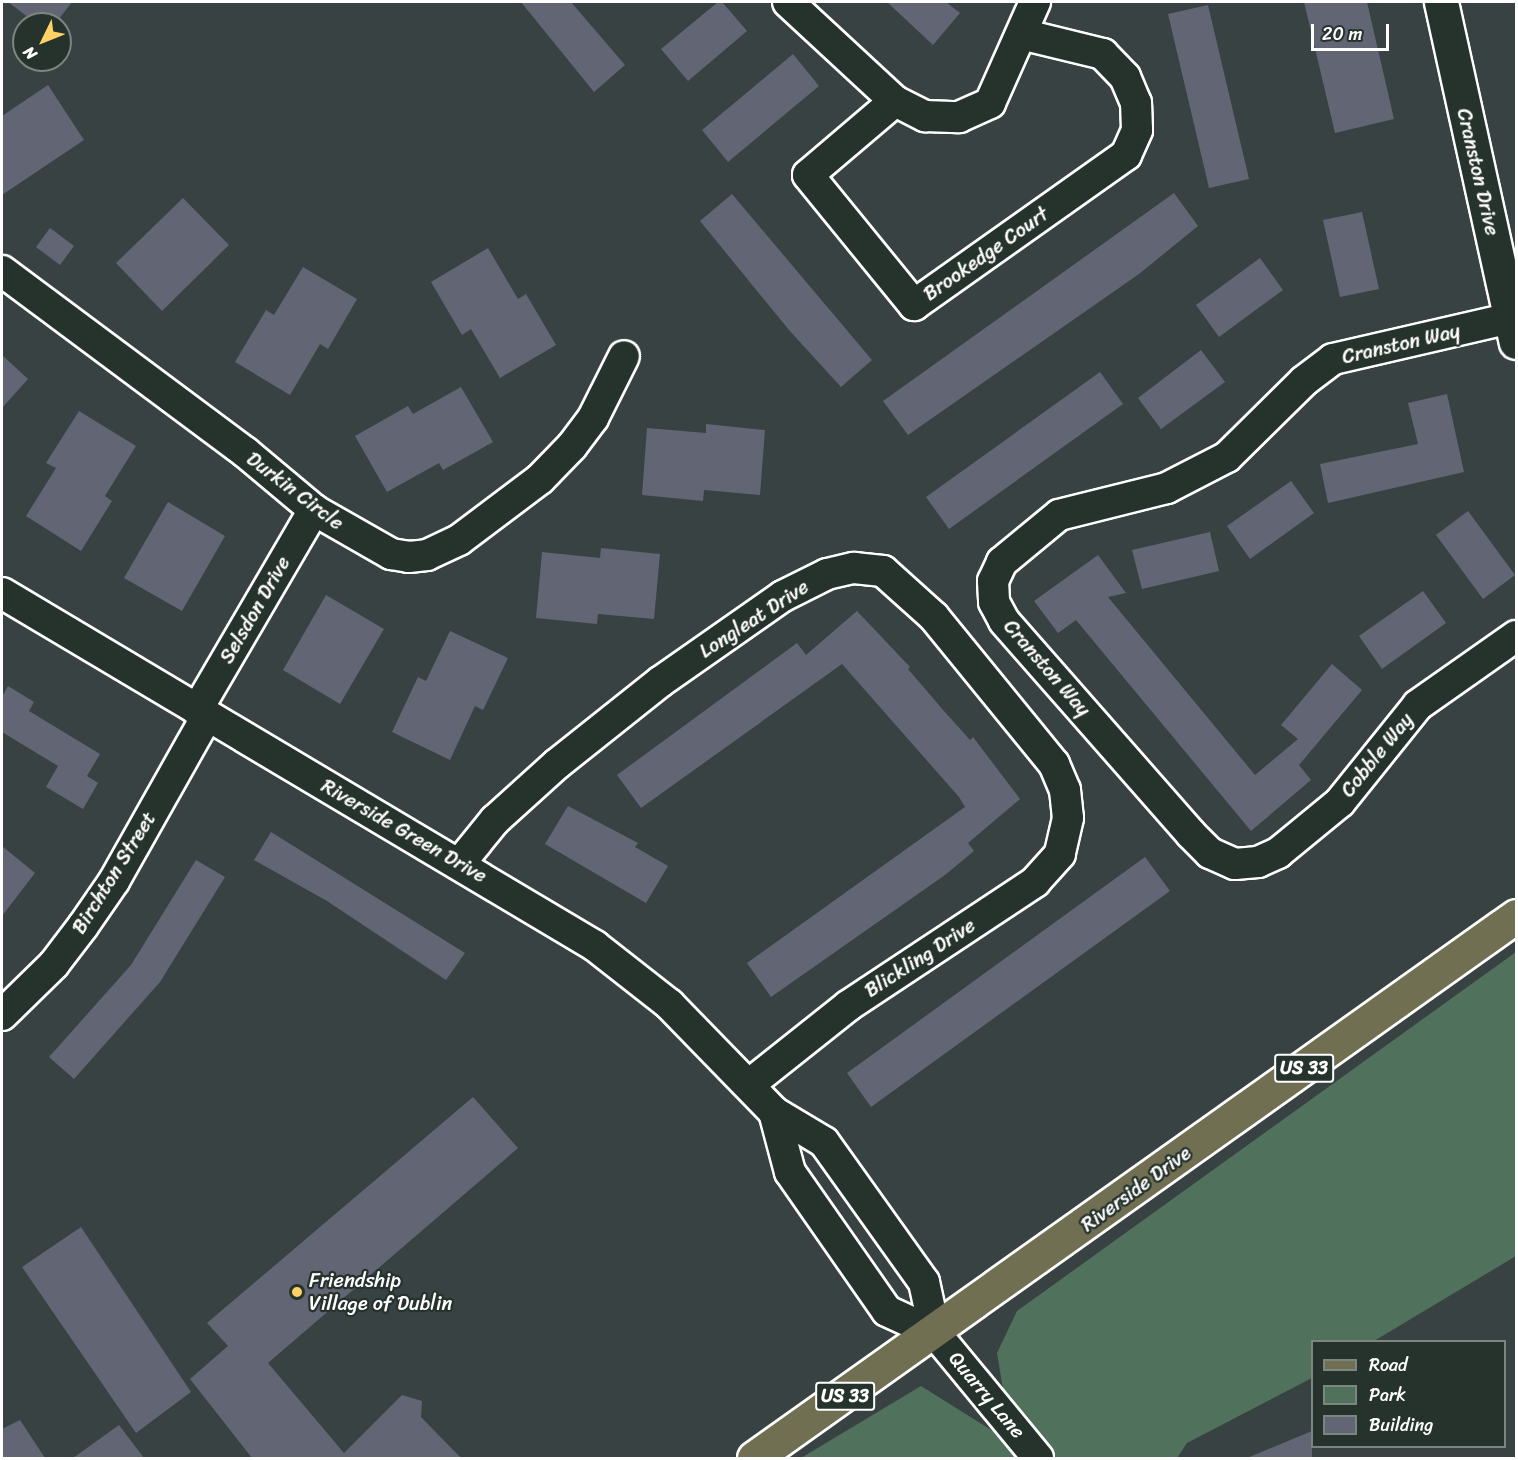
<!DOCTYPE html>
<style>
body{margin:0}
#map{position:relative;width:1518px;height:1460px;overflow:hidden;background:#384242;font-family:Sriracha,sans-serif}
div>[style]{position:absolute}
.green>*{inset:0;background:#50725d}
.building>*{inset:0;background:#626573}
.roads{filter:drop-shadow(2px 0 #fff) drop-shadow(-2px 0 #fff) drop-shadow(0 2px #fff) drop-shadow(0 -2px #fff)}
.minor>*{height:30px;margin:-15px;padding:0 15px;transform-origin:15px;border-radius:15px;background:#26332d}
.tertiary>*{height:33px;margin:-16.5px;padding:0 16.5px;transform-origin:16.5px;border-radius:16.5px;background:#26332d}
.primary>*{height:33px;margin:-16.5px;padding:0 16.5px;transform-origin:16.5px;border-radius:16.5px;background:#716f52}
.dots>*{width:16px;height:16px;translate:-50% -50%;box-sizing:border-box;border:3px solid #26332d;border-radius:50%}
span{translate:-50% -50%;white-space:nowrap;text-align:center;line-height:1.15;-webkit-text-stroke:4.5px #26332d;paint-order:stroke}
.shield-label span{padding:2px 4px;background:#26332d;border:2px solid;border-radius:4px;-webkit-text-stroke-width:0}
.shield-label{font-size:18px;color:#fff;font-weight:700}
.street-label{font-size:20px;color:#fff}
.poi-label{font-size:20px;color:#fff}
.left{translate:0 -50%;text-align:left}
.frame{position:absolute;inset:0;border:3px solid #fff;pointer-events:none}
.legend{position:absolute;left:1311px;top:1340px;width:195px;height:108px;box-sizing:border-box;background:#26332d;border:2px solid #7d8581;margin:0;padding:8px 10px;list-style:none;font-size:18px;color:#fff}
.legend li{display:flex;align-items:center;gap:12px;height:30px}
.legend b{width:30px;border:2px solid #7d8581}
.north{position:absolute;left:12px;top:12px;width:60px;height:60px;box-sizing:border-box;background:#26332d;border:2px solid #7d8581;border-radius:50%;rotate:227deg;font-size:16px;font-weight:700;line-height:24px;text-align:center;color:#fff}
.north::after{content:'';display:block;margin:auto;width:21px;height:27px;background:#ffd166;clip-path:polygon(50% 0,100% 100%,50% 72%,0 100%)}
.scale{position:absolute;left:1311px;top:24px;width:78px;height:27px;box-sizing:border-box;border:3px solid #fff;border-top:0;padding-left:8px;font-size:18px;line-height:21px;white-space:nowrap;color:#fff;-webkit-text-stroke:4px #26332d;paint-order:stroke}
</style>
<div id="map">
<div class="green">
<div style="clip-path:polygon(1516px 952px,1516px 1256px,1374px 1341px,1312px 1342px,1312px 1378px,1187px 1443px,1177px 1458px,1053px 1458px,1003px 1389px,997px 1353px,1017px 1311px)"></div>
<div style="clip-path:polygon(921px 1386px,1004px 1438px,1018px 1458px,801px 1458px)"></div>
</div>
<div class="building">
<div style="clip-path:polygon(8px 2px,72px 2px,55px 24px,37px 24px)"></div>
<div style="clip-path:polygon(521px 2px,571px 2px,625px 65px,594px 92px)"></div>
<div style="clip-path:polygon(718px 2px,722px 2px,747px 31px,688px 81px,661px 49px)"></div>
<div style="clip-path:polygon(887px 2px,946px 2px,960px 13px,933px 45px)"></div>
<div style="clip-path:polygon(1304px 2px,1367px 2px,1394px 119px,1335px 133px)"></div>
<div style="clip-path:polygon(1208px 5px,1249px 179px,1209px 188px,1168px 14px)"></div>
<div style="clip-path:polygon(793px 54px,819px 86px,728px 162px,702px 130px)"></div>
<div style="clip-path:polygon(48px 85px,84px 140px,2px 195px,2px 116px)"></div>
<div style="clip-path:polygon(1174px 193px,1198px 226px,1139px 274px,908px 435px,883px 401px)"></div>
<div style="clip-path:polygon(732px 194px,872px 360px,841px 387px,789px 330px,700px 221px)"></div>
<div style="clip-path:polygon(183px 198px,229px 245px,162px 311px,116px 263px)"></div>
<div style="clip-path:polygon(1362px 212px,1379px 289px,1340px 297px,1323px 220px)"></div>
<div style="clip-path:polygon(50px 228px,74px 246px,60px 265px,36px 247px)"></div>
<div style="clip-path:polygon(488px 248px,518px 299px,526px 294px,556px 345px,500px 378px,471px 329px,462px 335px,431px 282px)"></div>
<div style="clip-path:polygon(1260px 258px,1283px 290px,1219px 337px,1196px 305px)"></div>
<div style="clip-path:polygon(303px 267px,357px 299px,328px 349px,320px 344px,290px 395px,235px 362px,266px 310px,274px 315px)"></div>
<div style="clip-path:polygon(1201px 350px,1225px 382px,1161px 429px,1138px 398px)"></div>
<div style="clip-path:polygon(2px 355px,28px 379px,2px 408px)"></div>
<div style="clip-path:polygon(1100px 372px,1123px 404px,949px 529px,926px 497px)"></div>
<div style="clip-path:polygon(461px 387px,493px 442px,443px 470px,439px 463px,387px 492px,355px 436px,408px 406px,413px 414px)"></div>
<div style="clip-path:polygon(1447px 394px,1464px 472px,1328px 503px,1320px 464px,1418px 444px,1408px 403px)"></div>
<div style="clip-path:polygon(79px 411px,136px 446px,105px 496px,112px 501px,81px 551px,26px 516px,56px 468px,46px 463px)"></div>
<div style="clip-path:polygon(706px 424px,765px 430px,760px 495px,704px 490px,703px 501px,642px 495px,647px 428px,706px 433px)"></div>
<div style="clip-path:polygon(1291px 481px,1314px 513px,1250px 559px,1227px 526px)"></div>
<div style="clip-path:polygon(168px 502px,225px 536px,182px 611px,124px 578px)"></div>
<div style="clip-path:polygon(1468px 511px,1515px 575px,1483px 599px,1436px 535px)"></div>
<div style="clip-path:polygon(1210px 532px,1219px 571px,1142px 589px,1132px 550px)"></div>
<div style="clip-path:polygon(601px 548px,660px 554px,654px 619px,598px 614px,597px 624px,536px 618px,542px 552px,600px 558px)"></div>
<div style="clip-path:polygon(1098px 555px,1126px 593px,1108px 597px,1255px 775px,1298px 739px,1281px 725px,1332px 664px,1362px 690px,1299px 765px,1311px 780px,1251px 831px,1076px 620px,1058px 633px,1034px 601px)"></div>
<div style="clip-path:polygon(1423px 591px,1446px 623px,1382px 669px,1359px 636px)"></div>
<div style="clip-path:polygon(326px 595px,384px 629px,340px 704px,283px 670px)"></div>
<div style="clip-path:polygon(857px 611px,910px 667px,908px 669px,944px 711px,970px 740px,973px 737px,1020px 799px,968px 843px,974px 851px,945px 875px,771px 997px,747px 963px,965px 807px,959px 797px,842px 664px,641px 808px,617px 775px,797px 643px,806px 655px)"></div>
<div style="clip-path:polygon(450px 631px,508px 658px,483px 710px,475px 706px,450px 760px,392px 732px,418px 677px,426px 681px)"></div>
<div style="clip-path:polygon(8px 686px,34px 702px,29px 711px,100px 754px,87px 776px,98px 783px,83px 809px,46px 787px,58px 766px,2px 732px,2px 697px)"></div>
<div style="clip-path:polygon(568px 806px,638px 843px,635px 847px,668px 866px,646px 903px,545px 844px)"></div>
<div style="clip-path:polygon(271px 832px,465px 953px,446px 980px,327px 901px,254px 860px)"></div>
<div style="clip-path:polygon(2px 846px,35px 873px,2px 916px)"></div>
<div style="clip-path:polygon(1145px 857px,1170px 891px,871px 1107px,847px 1073px)"></div>
<div style="clip-path:polygon(196px 860px,225px 877px,160px 982px,74px 1079px,49px 1057px,131px 965px)"></div>
<div style="clip-path:polygon(473px 1097px,518px 1148px,268px 1363px,344px 1453px,402px 1395px,422px 1401px,421px 1417px,461px 1458px,252px 1458px,190px 1379px,228px 1346px,207px 1323px)"></div>
<div style="clip-path:polygon(81px 1227px,191px 1392px,136px 1433px,22px 1267px)"></div>
<div style="clip-path:polygon(20px 1420px,45px 1458px,2px 1458px,2px 1429px)"></div>
<div style="clip-path:polygon(119px 1425px,144px 1458px,73px 1458px)"></div>
<div style="clip-path:polygon(1312px 1431px,1312px 1458px,1247px 1458px)"></div>
</div>
<div class="roads">
<div class="minor">
<div style="left:788px;top:2px;width:146px;rotate:42.8deg"></div>
<div style="left:895px;top:101px;width:34px;rotate:27deg"></div>
<div style="left:925px;top:116px;width:34px;rotate:2deg"></div>
<div style="left:959px;top:117px;width:34px;rotate:-24deg"></div>
<div style="left:990px;top:103px;width:111px;rotate:-66deg"></div>
<div style="left:895px;top:101px;width:114px;rotate:139.6deg"></div>
<div style="left:808px;top:175px;width:168px;rotate:50.8deg"></div>
<div style="left:914px;top:305px;width:260px;rotate:-35.3deg"></div>
<div style="left:1126px;top:155px;width:27px;rotate:-66deg"></div>
<div style="left:1137px;top:130px;width:27px;rotate:-92deg"></div>
<div style="left:1136px;top:103px;width:28px;rotate:-113deg"></div>
<div style="left:1125px;top:77px;width:32px;rotate:-134deg"></div>
<div style="left:1103px;top:54px;width:84px;rotate:-166.3deg"></div>
<div style="left:2px;top:271px;width:303px;rotate:36.7deg"></div>
<div style="left:245px;top:452px;width:90px;rotate:40deg"></div>
<div style="left:314px;top:510px;width:89px;rotate:29.7deg"></div>
<div style="left:391px;top:554px;width:18px;rotate:9deg"></div>
<div style="left:409px;top:557px;width:18px;rotate:-6deg"></div>
<div style="left:427px;top:555px;width:35px;rotate:-25deg"></div>
<div style="left:459px;top:540px;width:101px;rotate:-37deg"></div>
<div style="left:540px;top:479px;width:46px;rotate:-45.9deg"></div>
<div style="left:572px;top:446px;width:35px;rotate:-53deg"></div>
<div style="left:593px;top:418px;width:69px;rotate:-63.4deg"></div>
<div style="left:1511px;top:318px;width:183px;rotate:167deg"></div>
<div style="left:1333px;top:359px;width:36px;rotate:143deg"></div>
<div style="left:1304px;top:381px;width:108px;rotate:135.4deg"></div>
<div style="left:1227px;top:457px;width:68px;rotate:152.7deg"></div>
<div style="left:1167px;top:488px;width:111px;rotate:166deg"></div>
<div style="left:1059px;top:515px;width:74px;rotate:140.5deg"></div>
<div style="left:1002px;top:562px;width:21px;rotate:115deg"></div>
<div style="left:993px;top:581px;width:21px;rotate:87deg"></div>
<div style="left:994px;top:602px;width:21px;rotate:62deg"></div>
<div style="left:1004px;top:621px;width:283px;rotate:48.7deg"></div>
<div style="left:1191px;top:834px;width:27px;rotate:45deg"></div>
<div style="left:1210px;top:853px;width:27px;rotate:24deg"></div>
<div style="left:1235px;top:864px;width:23px;rotate:-5deg"></div>
<div style="left:1258px;top:862px;width:22px;rotate:-24deg"></div>
<div style="left:1278px;top:853px;width:80px;rotate:-39.4deg"></div>
<div style="left:1340px;top:802px;width:124px;rotate:-51.2deg"></div>
<div style="left:1418px;top:705px;width:120px;rotate:-35.1deg"></div>
<div style="left:2px;top:593px;width:690px;rotate:30.76deg"></div>
<div style="left:595px;top:946px;width:94px;rotate:38.1deg"></div>
<div style="left:669px;top:1004px;width:151px;rotate:45.8deg"></div>
<div style="left:774px;top:1112px;width:58px;rotate:31deg"></div>
<div style="left:824px;top:1142px;width:172px;rotate:54.5deg"></div>
<div style="left:924px;top:1282px;width:52px;rotate:77.8deg"></div>
<div style="left:197px;top:710px;width:232px;rotate:-59.7deg"></div>
<div style="left:460px;top:863px;width:55px;rotate:-50.9deg"></div>
<div style="left:495px;top:820px;width:84px;rotate:-42.1deg"></div>
<div style="left:557px;top:764px;width:132px;rotate:-38.5deg"></div>
<div style="left:660px;top:682px;width:150px;rotate:-35deg"></div>
<div style="left:783px;top:596px;width:49px;rotate:-26.6deg"></div>
<div style="left:827px;top:574px;width:28px;rotate:-13deg"></div>
<div style="left:854px;top:568px;width:29px;rotate:6deg"></div>
<div style="left:883px;top:571px;width:69px;rotate:42deg"></div>
<div style="left:934px;top:617px;width:190px;rotate:50.8deg"></div>
<div style="left:1054px;top:764px;width:28px;rotate:67deg"></div>
<div style="left:1065px;top:790px;width:28px;rotate:84deg"></div>
<div style="left:1068px;top:818px;width:37px;rotate:103deg"></div>
<div style="left:1060px;top:854px;width:38px;rotate:132deg"></div>
<div style="left:1035px;top:882px;width:224px;rotate:146.5deg"></div>
<div style="left:848px;top:1006px;width:125px;rotate:141.5deg"></div>
<div style="left:2px;top:1015px;width:73px;rotate:-44.4deg"></div>
<div style="left:54px;top:964px;width:48px;rotate:-52.7deg"></div>
<div style="left:83px;top:926px;width:55px;rotate:-55.4deg"></div>
<div style="left:114px;top:881px;width:189px;rotate:-60.6deg"></div>
<div style="left:774px;top:1112px;width:62px;rotate:75.1deg"></div>
<div style="left:790px;top:1172px;width:169px;rotate:55.1deg"></div>
<div style="left:887px;top:1311px;width:53px;rotate:24.6deg"></div>
<div style="left:935px;top:1333px;width:162px;rotate:50.5deg"></div>
</div>
<div class="tertiary">
<div style="left:1441px;top:2px;width:348px;rotate:77.6deg"></div>
</div>
<div class="primary">
<div style="left:754px;top:1458px;width:935px;rotate:-35.42deg"></div>
</div>
</div>
<div class="dots">
<div style="left:297px;top:1292px;background:#ffd166"></div>
</div>
<div class="shield-label">
<span style="left:1304px;top:1068px">US 33</span>
<span style="left:845px;top:1396px">US 33</span>
</div>
<div class="street-label">
<span style="left:1478px;top:172px;rotate:77deg">Cranston Drive</span>
<span style="left:986px;top:254px;rotate:-35deg">Brookedge Court</span>
<span style="left:1401px;top:344px;rotate:-13deg">Cranston Way</span>
<span style="left:295px;top:491px;rotate:37deg">Durkin Circle</span>
<span style="left:255px;top:610px;rotate:-60deg">Selsdon Drive</span>
<span style="left:754px;top:619px;rotate:-33deg">Longleat Drive</span>
<span style="left:1047px;top:668px;rotate:49deg">Cranston Way</span>
<span style="left:1377px;top:755px;rotate:-51deg">Cobble Way</span>
<span style="left:404px;top:831px;rotate:30deg">Riverside Green Drive</span>
<span style="left:114px;top:873px;rotate:-58deg">Birchton Street</span>
<span style="left:920px;top:958px;rotate:-33deg">Blickling Drive</span>
<span style="left:1136px;top:1189px;rotate:-36deg">Riverside Drive</span>
<span style="left:987px;top:1395px;rotate:50deg">Quarry Lane</span>
</div>
<div class="poi-label">
<span class="left" style="left:309px;top:1292px">Friendship<br>Village of Dublin</span>
</div>
<div class="frame"></div>
<ul class="legend">
<li><b style="height:8px;background:#716f52"></b>Road</li>
<li><b style="height:16px;background:#50725d"></b>Park</li>
<li><b style="height:16px;background:#626573"></b>Building</li>
</ul>
<div class="north">N</div>
<div class="scale">20 m</div>
</div>
